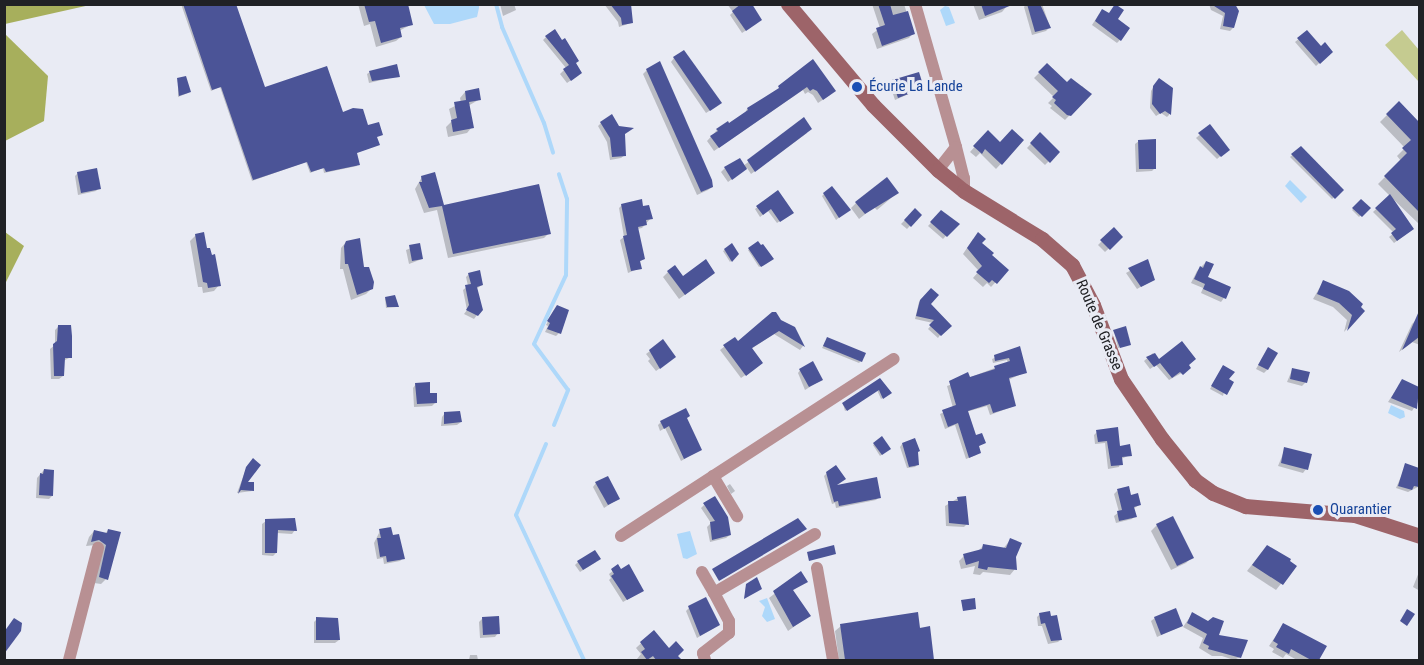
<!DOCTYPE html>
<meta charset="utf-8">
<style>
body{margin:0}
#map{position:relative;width:1424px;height:665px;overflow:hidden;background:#e9ebf4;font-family:"Roboto Condensed",sans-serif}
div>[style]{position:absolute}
.green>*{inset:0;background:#c5cb90}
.forest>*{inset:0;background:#a7af5c}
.water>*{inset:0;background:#aed8fa}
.shadow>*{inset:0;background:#0003}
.stream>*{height:4px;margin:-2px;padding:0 2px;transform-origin:2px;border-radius:2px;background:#aed8fa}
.building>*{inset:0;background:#4b5497}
.street>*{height:12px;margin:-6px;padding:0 6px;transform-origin:6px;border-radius:6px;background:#b89093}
.secondary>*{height:15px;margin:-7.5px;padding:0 7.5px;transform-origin:7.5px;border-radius:7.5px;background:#9d6469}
.dots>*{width:16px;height:16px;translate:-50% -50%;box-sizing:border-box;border:3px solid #e9ebf4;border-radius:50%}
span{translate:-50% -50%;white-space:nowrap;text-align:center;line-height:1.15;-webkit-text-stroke:6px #e9ebf4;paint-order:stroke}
.transit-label{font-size:15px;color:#164399}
.left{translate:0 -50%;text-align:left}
.street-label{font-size:15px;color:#202125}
.frame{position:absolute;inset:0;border:6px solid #202125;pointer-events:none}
</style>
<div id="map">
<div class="green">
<div style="clip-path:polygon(1402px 30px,1419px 50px,1419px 82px,1385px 45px)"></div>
</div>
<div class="forest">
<div style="clip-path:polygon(5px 4px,90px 4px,90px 5px,5px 24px)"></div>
<div style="clip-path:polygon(4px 33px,48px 76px,44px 121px,5px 141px)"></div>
<div style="clip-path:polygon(5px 232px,24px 246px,5px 284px)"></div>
</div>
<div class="water">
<div style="clip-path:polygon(424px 5px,479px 5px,479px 8px,477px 17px,469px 19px,450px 24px,434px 24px)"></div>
<div style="clip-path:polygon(945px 6px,949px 7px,955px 23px,946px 26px,940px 10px)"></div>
<div style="clip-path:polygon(1290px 180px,1307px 197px,1301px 203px,1285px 186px)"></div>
<div style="clip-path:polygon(1391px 405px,1404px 411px,1405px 417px,1400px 419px,1388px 413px)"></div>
<div style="clip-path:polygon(690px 531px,697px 554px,687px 559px,683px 558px,677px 534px)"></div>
<div style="clip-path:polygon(767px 598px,775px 619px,767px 622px,762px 616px,765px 607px,759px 601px)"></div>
</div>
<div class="shadow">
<div style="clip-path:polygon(181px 4px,234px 4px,264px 89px,367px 127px,378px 145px,356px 153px,357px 166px,324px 173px,323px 168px,310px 173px,306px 162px,252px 181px,220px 87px,211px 91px)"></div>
<div style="clip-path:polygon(358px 4px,406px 4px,412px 24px,399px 31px,401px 37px,396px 41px,376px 47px,370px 24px,364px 26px)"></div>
<div style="clip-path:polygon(500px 4px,514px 4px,516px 10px,503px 16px)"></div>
<div style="clip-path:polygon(604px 4px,629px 4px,631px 23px,619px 27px,618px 22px)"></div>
<div style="clip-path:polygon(727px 4px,750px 4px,757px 23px,742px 33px,730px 15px,733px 12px)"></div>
<div style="clip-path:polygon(872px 4px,904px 4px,913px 33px,909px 38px,877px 49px,872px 34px,880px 28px)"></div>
<div style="clip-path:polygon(973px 4px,1007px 4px,1007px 6px,1002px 12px,979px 20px)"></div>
<div style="clip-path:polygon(1026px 4px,1042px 4px,1050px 27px,1046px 31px,1032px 35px,1024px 7px)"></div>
<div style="clip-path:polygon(1209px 4px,1233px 4px,1233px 28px,1230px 31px,1220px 29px,1223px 16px,1211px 10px)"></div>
<div style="clip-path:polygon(1099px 14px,1108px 15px,1116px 20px,1120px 40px,1117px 43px,1092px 25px)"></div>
<div style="clip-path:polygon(1307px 32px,1321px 48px,1331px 52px,1316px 66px,1295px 42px)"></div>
<div style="clip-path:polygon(546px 37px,574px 64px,577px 76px,567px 83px,560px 74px,566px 68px,543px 40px)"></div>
<div style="clip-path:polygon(674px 58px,717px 106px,706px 113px,671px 62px)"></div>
<div style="clip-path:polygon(813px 61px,830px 95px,818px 103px,813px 95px,808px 92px,805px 94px,803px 90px,714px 151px,707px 141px,717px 130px,729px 125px,744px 115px,747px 109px,776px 92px)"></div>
<div style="clip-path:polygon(1047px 65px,1067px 84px,1080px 88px,1082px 86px,1090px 94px,1065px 120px,1050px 108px,1052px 106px,1048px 103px,1054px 97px,1034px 78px)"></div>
<div style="clip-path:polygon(647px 70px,712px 187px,708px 190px,697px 195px,643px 74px)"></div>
<div style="clip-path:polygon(370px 72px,398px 76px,369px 83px,367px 74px)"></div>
<div style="clip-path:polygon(178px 79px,189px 92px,188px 93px,178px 97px)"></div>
<div style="clip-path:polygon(893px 81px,922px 88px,895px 100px,890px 85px)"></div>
<div style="clip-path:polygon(1156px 83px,1171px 89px,1169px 115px,1167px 117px,1161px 113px,1156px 116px,1150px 108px,1151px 91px)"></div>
<div style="clip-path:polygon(465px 92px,480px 99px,468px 106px,472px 127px,467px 133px,448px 137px,446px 127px,452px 121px,449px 109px,461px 103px,460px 98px)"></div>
<div style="clip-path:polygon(1399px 103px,1420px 124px,1420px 151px,1414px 157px,1420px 163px,1420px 225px,1393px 199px,1409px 232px,1394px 243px,1389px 237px,1394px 233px,1373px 212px,1390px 196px,1378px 184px,1401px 161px,1397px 156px,1405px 148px,1380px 122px)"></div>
<div style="clip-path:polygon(804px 120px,807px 133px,751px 174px,747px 168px,728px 182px,721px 172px,725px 168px,739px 160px,743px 166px)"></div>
<div style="clip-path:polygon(601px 123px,623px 135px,625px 155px,621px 158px,610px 160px,607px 142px,598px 126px)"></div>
<div style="clip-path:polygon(1210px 126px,1224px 153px,1217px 159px,1196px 138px)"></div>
<div style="clip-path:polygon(988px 132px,1000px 144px,1022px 141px,996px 169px,980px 153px,976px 157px,970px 152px)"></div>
<div style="clip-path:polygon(1040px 134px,1058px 152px,1045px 165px,1027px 148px)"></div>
<div style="clip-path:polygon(1139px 141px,1155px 168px,1152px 171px,1136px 172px,1135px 144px)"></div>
<div style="clip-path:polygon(1301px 148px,1342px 190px,1332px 199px,1290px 157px)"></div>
<div style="clip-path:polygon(78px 173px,99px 188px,96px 191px,78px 195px,75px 176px)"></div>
<div style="clip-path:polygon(422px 177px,443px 207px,549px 233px,544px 238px,448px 258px,437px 210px,424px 213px,415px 189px)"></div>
<div style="clip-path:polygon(777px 192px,789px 215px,777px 223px,768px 211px,760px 217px,755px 209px)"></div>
<div style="clip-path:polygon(897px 193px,877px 210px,874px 207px,859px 219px,851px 208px,856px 203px)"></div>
<div style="clip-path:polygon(824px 194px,846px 212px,836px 220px,822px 196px)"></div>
<div style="clip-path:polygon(1361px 201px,1368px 208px,1359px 217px,1352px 210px)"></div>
<div style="clip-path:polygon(622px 205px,642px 208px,651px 218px,642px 228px,637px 229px,644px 259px,639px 262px,640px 268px,628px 273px,620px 240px,624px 237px,619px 208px)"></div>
<div style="clip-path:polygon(915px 210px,920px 215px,907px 229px,901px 224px)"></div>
<div style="clip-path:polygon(941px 212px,957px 224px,943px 239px,928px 226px)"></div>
<div style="clip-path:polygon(1114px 229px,1121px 237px,1105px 252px,1098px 245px)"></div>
<div style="clip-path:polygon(196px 235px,210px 257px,219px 285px,214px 291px,203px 293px,202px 287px,198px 287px,190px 241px)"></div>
<div style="clip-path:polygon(973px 239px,1007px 270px,991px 287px,987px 283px,983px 287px,973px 278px,979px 271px,963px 254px)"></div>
<div style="clip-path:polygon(346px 242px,363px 269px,371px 289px,366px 294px,351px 300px,343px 269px,340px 269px,341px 248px)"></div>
<div style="clip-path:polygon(757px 243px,771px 260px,759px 267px,748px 250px)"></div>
<div style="clip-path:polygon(419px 245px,422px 259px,409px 264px,406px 250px)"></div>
<div style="clip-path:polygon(732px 245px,737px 254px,730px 262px,723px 251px)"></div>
<div style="clip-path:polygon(1147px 261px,1153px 280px,1137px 289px,1126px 273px)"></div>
<div style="clip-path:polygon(1206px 262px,1206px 278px,1224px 298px,1221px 302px,1201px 293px,1203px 288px,1191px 283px,1197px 271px)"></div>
<div style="clip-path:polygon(668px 272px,682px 278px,708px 278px,679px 299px,663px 277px)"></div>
<div style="clip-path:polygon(469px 274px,482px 285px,476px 289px,477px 315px,474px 319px,464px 314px,467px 310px,463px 290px,468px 286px,466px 277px)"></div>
<div style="clip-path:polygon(1323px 282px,1363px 311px,1344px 332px,1347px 320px,1333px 307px,1313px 299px)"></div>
<div style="clip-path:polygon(931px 290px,929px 304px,948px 324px,938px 338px,928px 329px,933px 323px,915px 319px,919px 302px)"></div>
<div style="clip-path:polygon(385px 298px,397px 307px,386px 308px)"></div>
<div style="clip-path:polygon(554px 310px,559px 333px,556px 336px,545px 332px,548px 326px,546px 325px)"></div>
<div style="clip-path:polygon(1417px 319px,1420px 320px,1420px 345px,1412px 342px,1399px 352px,1412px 324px)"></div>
<div style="clip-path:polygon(780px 321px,794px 329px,803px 346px,800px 350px,774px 334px,751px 349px,757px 367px,741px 378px,720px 350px,734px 339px,737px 343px)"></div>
<div style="clip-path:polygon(58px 327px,71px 357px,63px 361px,63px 376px,59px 379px,51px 379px,50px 349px,55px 345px,55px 330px)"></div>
<div style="clip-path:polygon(1114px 331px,1128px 345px,1118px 348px)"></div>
<div style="clip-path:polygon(826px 341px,861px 361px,859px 363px,822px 348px)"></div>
<div style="clip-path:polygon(1019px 348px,1026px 372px,1008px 380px,1014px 406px,990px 415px,987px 406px,966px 412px,975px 437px,984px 443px,977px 447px,979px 452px,976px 455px,966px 459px,955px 425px,945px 429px,940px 414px,953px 408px,947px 386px,1008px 363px,1007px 360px,993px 363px,992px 359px)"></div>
<div style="clip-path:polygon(650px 351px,671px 360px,656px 371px,648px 361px,650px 359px,646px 354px)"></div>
<div style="clip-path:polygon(1153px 353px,1159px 361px,1187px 365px,1187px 370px,1169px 380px,1156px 365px,1150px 369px,1144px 361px)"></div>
<div style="clip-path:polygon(1265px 353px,1267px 370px,1264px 373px,1256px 369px)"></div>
<div style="clip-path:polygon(801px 369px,821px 380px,805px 390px,798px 373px)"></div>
<div style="clip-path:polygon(1221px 370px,1227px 380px,1223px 396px,1210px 389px)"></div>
<div style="clip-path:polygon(1292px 370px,1306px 382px,1302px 386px,1287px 382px)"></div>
<div style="clip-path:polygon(879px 380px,890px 393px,881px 399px,877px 390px,845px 411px,843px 404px)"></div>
<div style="clip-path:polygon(1402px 381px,1420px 389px,1420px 399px,1412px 411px,1388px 402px)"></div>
<div style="clip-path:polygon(416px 384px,436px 402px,432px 406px,414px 407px,413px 388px)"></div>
<div style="clip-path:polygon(445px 413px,461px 422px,457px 425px,441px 426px,442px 417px)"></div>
<div style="clip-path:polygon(685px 418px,700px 450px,681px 461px,665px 428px,660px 431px,658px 425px,661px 422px)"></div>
<div style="clip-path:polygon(1097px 432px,1130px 455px,1121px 459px,1119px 467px,1108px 469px,1105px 443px,1095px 444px,1094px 435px)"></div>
<div style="clip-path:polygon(882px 438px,889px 449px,880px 456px,873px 445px)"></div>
<div style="clip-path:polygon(902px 444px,916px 453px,918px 464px,915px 467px,907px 468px,900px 447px)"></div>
<div style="clip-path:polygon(1285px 449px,1306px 469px,1303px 473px,1278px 466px)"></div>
<div style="clip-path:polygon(1406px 465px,1420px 469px,1418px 487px,1408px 492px,1396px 488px)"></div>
<div style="clip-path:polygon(246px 469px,245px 484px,252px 491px,237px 493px)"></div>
<div style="clip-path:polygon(44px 470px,52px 496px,49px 499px,36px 498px,37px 478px)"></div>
<div style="clip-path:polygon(827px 473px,833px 487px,879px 497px,876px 500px,836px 508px,835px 503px,832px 504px,824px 476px)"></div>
<div style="clip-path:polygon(596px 483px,618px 499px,604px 508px,593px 487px)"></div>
<div style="clip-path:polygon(730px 484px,735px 491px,731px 494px,727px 486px)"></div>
<div style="clip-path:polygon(1117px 491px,1139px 505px,1133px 509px,1135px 516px,1132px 519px,1116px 523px,1114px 516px,1119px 512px,1114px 494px)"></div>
<div style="clip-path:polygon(958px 498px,967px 524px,964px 527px,946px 526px,945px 506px)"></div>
<div style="clip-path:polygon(704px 505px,730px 535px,726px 538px,710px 542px,707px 527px,711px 523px,701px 508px)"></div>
<div style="clip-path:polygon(266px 521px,295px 530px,292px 534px,277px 533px,276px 553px,273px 556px,262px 555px,262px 524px)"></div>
<div style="clip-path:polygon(1157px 525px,1192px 557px,1186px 563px,1171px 570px,1151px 531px)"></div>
<div style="clip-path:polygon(108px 530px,106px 579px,101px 584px,94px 583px,95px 545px,86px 546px,89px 537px,94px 531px,105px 534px)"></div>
<div style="clip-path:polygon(380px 531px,403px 558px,400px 561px,384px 564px,383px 558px,377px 559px,374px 543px)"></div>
<div style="clip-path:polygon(1010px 540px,1015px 569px,1010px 575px,983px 572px,980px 575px,973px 574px,975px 566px,961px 569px,959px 561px,964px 556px,978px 551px,983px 546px,1003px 549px)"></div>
<div style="clip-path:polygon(1262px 552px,1295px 566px,1276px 590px,1247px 571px)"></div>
<div style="clip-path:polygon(578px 562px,596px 562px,580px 572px,575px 565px)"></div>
<div style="clip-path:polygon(618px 567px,642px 591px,623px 602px,609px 580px,611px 578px,609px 574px)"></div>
<div style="clip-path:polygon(1419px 572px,1420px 572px,1420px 591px,1413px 587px)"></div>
<div style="clip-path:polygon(801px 573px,806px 581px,792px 591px,809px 616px,788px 631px,769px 598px)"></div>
<div style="clip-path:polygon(689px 608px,714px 628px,697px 638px,686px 611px)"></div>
<div style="clip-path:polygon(1040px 614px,1061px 639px,1058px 642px,1048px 644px,1042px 626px,1038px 626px,1037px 617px)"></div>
<div style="clip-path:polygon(1192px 614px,1217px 636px,1240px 657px,1234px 660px,1222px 656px,1212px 656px,1199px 648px,1203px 638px,1183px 627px)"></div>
<div style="clip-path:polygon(483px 618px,498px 633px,495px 637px,480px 638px,479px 622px)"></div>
<div style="clip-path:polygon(1155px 618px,1182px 626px,1157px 637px,1151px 621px)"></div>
<div style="clip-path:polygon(317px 619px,339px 640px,335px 643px,314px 643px,314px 622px)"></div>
<div style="clip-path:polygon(1283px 625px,1325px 647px,1317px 660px,1297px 660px,1286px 654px,1283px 658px,1272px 652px,1274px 649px,1269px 646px)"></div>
<div style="clip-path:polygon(841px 626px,929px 628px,933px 660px,839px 660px,835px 631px)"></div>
<div style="clip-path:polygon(653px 632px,669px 650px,682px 650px,671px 660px,638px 660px,637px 659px,641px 654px,636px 648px)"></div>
<div style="clip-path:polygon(477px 655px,478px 660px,469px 660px,470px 655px)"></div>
</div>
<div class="stream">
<div style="left:496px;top:4px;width:24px;rotate:75deg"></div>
<div style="left:502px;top:27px;width:105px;rotate:66.4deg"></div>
<div style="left:544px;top:123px;width:31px;rotate:73deg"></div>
<div style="left:554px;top:425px;width:38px;rotate:-68deg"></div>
<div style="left:568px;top:390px;width:57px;rotate:-126.5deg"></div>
<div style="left:534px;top:344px;width:76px;rotate:-65.1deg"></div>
<div style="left:566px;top:275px;width:76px;rotate:-89.2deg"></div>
<div style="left:567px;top:199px;width:26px;rotate:-108deg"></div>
<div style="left:546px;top:444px;width:77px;rotate:112.9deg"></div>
<div style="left:516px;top:515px;width:160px;rotate:64.9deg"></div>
</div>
<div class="building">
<div style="clip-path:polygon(183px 4px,236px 4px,265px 87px,327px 66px,343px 112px,353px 108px,363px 109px,368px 125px,379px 122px,383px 135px,377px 137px,380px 145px,357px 153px,360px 165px,326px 172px,324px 168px,311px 172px,307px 162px,253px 180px,221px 87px,212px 90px)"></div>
<div style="clip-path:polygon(364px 4px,408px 4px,413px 25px,400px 28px,402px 37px,381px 43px,375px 21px,369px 22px)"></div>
<div style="clip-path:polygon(610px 4px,631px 4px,633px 23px,622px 25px,621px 18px)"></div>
<div style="clip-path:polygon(741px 4px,752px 4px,762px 20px,746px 31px,732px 11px)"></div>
<div style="clip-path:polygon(878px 4px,890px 4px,893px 15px,908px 11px,915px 34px,882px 46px,876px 28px,885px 25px)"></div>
<div style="clip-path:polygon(981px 4px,1012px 4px,1012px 5px,985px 16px)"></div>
<div style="clip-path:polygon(1027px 4px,1040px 4px,1051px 28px,1035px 32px)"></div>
<div style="clip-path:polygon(1115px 4px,1124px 10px,1118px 19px,1130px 28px,1121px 41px,1095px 21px,1102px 9px,1109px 13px)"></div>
<div style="clip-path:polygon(1211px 4px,1235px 4px,1239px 11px,1234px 28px,1223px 26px,1225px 13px)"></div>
<div style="clip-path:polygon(555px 29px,562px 40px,565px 38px,579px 61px,576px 63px,582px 73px,571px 81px,563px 69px,569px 65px,545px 36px)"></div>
<div style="clip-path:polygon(1307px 30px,1321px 46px,1325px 42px,1333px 52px,1320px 64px,1297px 38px)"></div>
<div style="clip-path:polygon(684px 50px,722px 103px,710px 111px,673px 57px)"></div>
<div style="clip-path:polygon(813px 59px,836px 91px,823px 100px,817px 91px,813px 89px,810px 91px,807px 87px,719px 148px,710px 136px,718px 131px,716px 129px,728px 121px,729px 123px,748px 110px,747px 108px,779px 88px,778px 86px)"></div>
<div style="clip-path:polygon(660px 61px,712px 180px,713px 187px,701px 192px,646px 69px)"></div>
<div style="clip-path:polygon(1047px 63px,1067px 82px,1071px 78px,1092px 94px,1071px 116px,1067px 115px,1054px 103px,1056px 100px,1052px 97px,1058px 91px,1038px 72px)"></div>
<div style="clip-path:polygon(397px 64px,400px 77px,372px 81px,369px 71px)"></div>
<div style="clip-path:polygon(919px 72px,924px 88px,898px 98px,892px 80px)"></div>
<div style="clip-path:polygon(186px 76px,191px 92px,179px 96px,177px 78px)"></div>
<div style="clip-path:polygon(1159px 78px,1173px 88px,1171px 115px,1165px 111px,1160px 114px,1152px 104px,1153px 86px)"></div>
<div style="clip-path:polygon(479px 88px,481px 100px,469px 102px,474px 128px,453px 132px,451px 120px,457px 118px,454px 102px,466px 100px,465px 91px)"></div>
<div style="clip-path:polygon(1399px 101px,1419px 122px,1419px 212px,1384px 176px,1407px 153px,1402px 148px,1411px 140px,1386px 114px)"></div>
<div style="clip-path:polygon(612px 114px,619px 126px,634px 128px,625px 134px,626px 156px,612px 157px,610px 138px,600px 122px)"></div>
<div style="clip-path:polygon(804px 117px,812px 129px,755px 172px,747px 160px)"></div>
<div style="clip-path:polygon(1210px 124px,1230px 150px,1221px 157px,1198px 133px)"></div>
<div style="clip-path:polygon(1012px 129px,1024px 140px,1002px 165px,985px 149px,982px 154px,973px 146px,988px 130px,1000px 142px)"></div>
<div style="clip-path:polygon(1040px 132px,1060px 152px,1050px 163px,1030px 143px)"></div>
<div style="clip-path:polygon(1156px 139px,1156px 169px,1139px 169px,1138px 140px)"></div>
<div style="clip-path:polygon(1301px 146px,1344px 190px,1335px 199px,1291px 154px)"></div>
<div style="clip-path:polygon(740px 158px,747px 169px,732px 180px,724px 167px)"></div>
<div style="clip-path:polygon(97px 168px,101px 189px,81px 193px,77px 172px)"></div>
<div style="clip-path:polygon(435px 172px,444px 205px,539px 184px,551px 234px,453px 254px,442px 206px,429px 208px,419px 182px,422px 182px,421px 176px)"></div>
<div style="clip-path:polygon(887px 177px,899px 193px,865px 214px,855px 202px)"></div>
<div style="clip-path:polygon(832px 186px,851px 210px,839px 218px,823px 193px)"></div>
<div style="clip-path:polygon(778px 190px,794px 213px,780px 222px,771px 209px,763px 215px,756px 206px)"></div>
<div style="clip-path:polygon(1390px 194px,1414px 229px,1397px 241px,1391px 233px,1396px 229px,1375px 208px)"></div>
<div style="clip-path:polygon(642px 199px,643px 206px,649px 205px,653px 219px,646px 220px,647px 225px,638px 227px,645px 259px,640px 261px,642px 269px,631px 271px,623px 236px,627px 235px,621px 204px)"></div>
<div style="clip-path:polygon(1361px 199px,1371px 208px,1362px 217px,1352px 208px)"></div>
<div style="clip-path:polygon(915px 208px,922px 215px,911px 227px,904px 220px)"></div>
<div style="clip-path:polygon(941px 210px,960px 224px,947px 237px,930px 222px)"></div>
<div style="clip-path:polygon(1114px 227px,1123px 237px,1110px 250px,1100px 240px)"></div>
<div style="clip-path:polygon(204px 232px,207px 248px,210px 248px,212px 255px,215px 254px,221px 286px,208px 288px,207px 283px,203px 282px,195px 234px)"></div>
<div style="clip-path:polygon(978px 232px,986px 239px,982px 243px,994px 253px,992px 255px,1009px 270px,997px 284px,992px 280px,989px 283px,976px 272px,982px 266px,967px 248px)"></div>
<div style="clip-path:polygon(360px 238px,364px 267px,369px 267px,374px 282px,373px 289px,357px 295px,348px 264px,345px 264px,344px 246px,346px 241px)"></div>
<div style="clip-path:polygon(758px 241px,761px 245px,763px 244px,774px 259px,761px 267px,748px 248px)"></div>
<div style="clip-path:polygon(420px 243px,423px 259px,412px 261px,409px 245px)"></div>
<div style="clip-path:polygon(732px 243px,739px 254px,732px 262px,724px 249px)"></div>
<div style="clip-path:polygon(706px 259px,715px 273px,685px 295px,667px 271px,675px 265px,683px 276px)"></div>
<div style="clip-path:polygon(1148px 259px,1155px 280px,1141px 287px,1128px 268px)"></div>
<div style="clip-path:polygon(1206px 261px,1214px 264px,1208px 277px,1231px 287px,1226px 299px,1203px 289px,1205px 284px,1194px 279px,1200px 266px,1203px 268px)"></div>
<div style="clip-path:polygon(480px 270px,483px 285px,477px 287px,483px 310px,478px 316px,466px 310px,469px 305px,465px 285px,471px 284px,468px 273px)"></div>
<div style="clip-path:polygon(1323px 280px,1349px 291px,1363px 304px,1361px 307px,1365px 311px,1347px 331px,1352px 315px,1339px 303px,1317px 294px)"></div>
<div style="clip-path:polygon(931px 288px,939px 295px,931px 304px,952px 326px,941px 336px,929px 325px,934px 320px,916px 316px,920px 300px)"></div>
<div style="clip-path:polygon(395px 295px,399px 307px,387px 307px,385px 297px)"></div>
<div style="clip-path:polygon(557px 305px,569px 310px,561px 334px,547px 329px,550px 323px,547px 321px)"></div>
<div style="clip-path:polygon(1419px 311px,1419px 337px,1402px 350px)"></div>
<div style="clip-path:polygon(772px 312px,776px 312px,781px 320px,795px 327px,805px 347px,779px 331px,752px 348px,763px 363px,746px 376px,723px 345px,735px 337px,738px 341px)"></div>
<div style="clip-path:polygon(58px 325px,71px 325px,72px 336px,72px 358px,65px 358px,64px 376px,54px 376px,53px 344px,57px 341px)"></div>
<div style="clip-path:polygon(1126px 326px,1131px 345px,1120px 348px,1113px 330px)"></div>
<div style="clip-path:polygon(827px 337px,866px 353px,862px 362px,823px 346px)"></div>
<div style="clip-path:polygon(663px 339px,676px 357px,660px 369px,649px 350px)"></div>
<div style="clip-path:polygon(1182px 341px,1196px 359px,1189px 365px,1191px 368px,1183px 375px,1180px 372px,1172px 378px,1160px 363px,1154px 367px,1146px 357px,1155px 353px,1159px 359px)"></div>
<div style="clip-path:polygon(1020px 346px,1027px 373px,1009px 378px,1016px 406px,993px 413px,990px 404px,968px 411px,976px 435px,982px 433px,986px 443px,979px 446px,981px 453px,969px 458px,958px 423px,948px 427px,942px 410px,956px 405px,949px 381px,968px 372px,970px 377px,995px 369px,994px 366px,1010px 361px,1009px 358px,995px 361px,994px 355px)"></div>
<div style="clip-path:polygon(1268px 347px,1278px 353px,1268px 370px,1258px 365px)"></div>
<div style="clip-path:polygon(813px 361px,823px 380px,809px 387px,799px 369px)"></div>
<div style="clip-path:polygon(1223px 365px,1235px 372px,1229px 379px,1234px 382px,1227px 395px,1211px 386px)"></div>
<div style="clip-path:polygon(1292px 368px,1310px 372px,1307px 383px,1290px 379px)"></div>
<div style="clip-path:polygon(880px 378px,892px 393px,883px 399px,879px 390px,847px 411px,842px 403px)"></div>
<div style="clip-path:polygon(1402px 379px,1419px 387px,1417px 409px,1391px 398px)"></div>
<div style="clip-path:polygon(430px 382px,430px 393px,437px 393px,437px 403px,417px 404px,415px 383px)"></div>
<div style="clip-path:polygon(686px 408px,690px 416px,687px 418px,702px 450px,684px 459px,669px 426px,664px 429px,660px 421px)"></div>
<div style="clip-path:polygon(460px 411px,462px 422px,444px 424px,444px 412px)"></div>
<div style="clip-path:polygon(1118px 427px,1120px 446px,1130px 444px,1132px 456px,1122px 457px,1123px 465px,1111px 466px,1107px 441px,1098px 442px,1096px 430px)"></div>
<div style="clip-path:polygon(882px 436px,891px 449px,882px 455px,873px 443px)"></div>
<div style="clip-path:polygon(915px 438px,920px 451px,918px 452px,919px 465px,909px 467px,902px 443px)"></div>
<div style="clip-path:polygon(1284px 447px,1312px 454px,1308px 470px,1281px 463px)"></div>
<div style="clip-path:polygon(253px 458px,261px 465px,248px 482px,254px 482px,254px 491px,241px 490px,238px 494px,246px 467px)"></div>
<div style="clip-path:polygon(1405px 463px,1419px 468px,1419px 487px,1414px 486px,1412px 490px,1398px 486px)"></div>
<div style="clip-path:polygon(836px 465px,846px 479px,837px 485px,877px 477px,881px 498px,839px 506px,838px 501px,834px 502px,826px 472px)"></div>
<div style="clip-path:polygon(44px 469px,54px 470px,53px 496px,39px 495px,40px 473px,43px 474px)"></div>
<div style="clip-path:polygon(608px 476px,620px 499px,608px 505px,595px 482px)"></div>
<div style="clip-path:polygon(1129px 486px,1131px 495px,1138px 493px,1141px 505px,1134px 507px,1137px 517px,1119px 521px,1117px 511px,1122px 510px,1117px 489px)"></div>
<div style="clip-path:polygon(715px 496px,728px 517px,731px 535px,712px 540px,710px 522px,715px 521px,703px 503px)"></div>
<div style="clip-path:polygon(966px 496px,969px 525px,949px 523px,948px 501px,958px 501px,957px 497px)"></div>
<div style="clip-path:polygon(1173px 516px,1194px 558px,1177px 566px,1156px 524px)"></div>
<div style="clip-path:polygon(295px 518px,297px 531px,278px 530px,277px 553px,265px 553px,265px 519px)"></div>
<div style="clip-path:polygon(798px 518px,807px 529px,719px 581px,712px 569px)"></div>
<div style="clip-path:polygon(391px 527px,393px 535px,399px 534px,405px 559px,387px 562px,386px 556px,380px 557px,377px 538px,381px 538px,379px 529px)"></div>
<div style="clip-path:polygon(108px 529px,121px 532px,108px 580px,99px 577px,106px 545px,99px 540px,91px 542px,94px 530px,107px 533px)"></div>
<div style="clip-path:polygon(1010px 538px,1022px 543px,1016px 557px,1017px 570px,988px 567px,987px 570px,978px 568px,979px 561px,966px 565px,963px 554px,982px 549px,983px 544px,1006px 548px)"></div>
<div style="clip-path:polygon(834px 545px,836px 554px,809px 561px,807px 552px)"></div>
<div style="clip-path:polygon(1267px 545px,1291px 559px,1290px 561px,1297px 566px,1283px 585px,1252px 565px)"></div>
<div style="clip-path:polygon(595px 550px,601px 559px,583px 570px,577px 561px)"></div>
<div style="clip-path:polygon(618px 564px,621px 569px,629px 564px,644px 591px,627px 600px,611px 576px,614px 574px,611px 569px)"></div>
<div style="clip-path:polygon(801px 571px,808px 582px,793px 590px,811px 616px,793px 627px,773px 591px)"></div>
<div style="clip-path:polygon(757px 577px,762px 589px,744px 599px,746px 584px)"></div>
<div style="clip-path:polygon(706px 597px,720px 625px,700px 636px,688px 606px)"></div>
<div style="clip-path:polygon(975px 598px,976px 609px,963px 611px,961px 600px)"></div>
<div style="clip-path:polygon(1176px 608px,1183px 626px,1161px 635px,1154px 617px)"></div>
<div style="clip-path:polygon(1407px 609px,1415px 614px,1407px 626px,1400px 621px)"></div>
<div style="clip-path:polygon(1050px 611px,1051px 616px,1057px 615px,1062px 640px,1051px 641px,1045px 623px,1041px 624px,1039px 613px)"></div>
<div style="clip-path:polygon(918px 612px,920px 628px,930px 626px,934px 660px,845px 660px,840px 624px)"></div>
<div style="clip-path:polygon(1192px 612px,1208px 621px,1213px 617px,1224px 621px,1219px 635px,1248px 640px,1241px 658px,1208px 649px,1209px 646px,1203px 643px,1207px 634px,1187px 623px)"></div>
<div style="clip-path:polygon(499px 616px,500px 634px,483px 635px,482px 617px)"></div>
<div style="clip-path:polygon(316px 617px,338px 618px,340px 640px,316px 640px)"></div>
<div style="clip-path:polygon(14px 618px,22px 623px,21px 631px,4px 654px,4px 632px)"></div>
<div style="clip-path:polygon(1283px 623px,1327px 646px,1319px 660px,1311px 660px,1291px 649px,1289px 654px,1276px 647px,1278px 644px,1273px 641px)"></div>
<div style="clip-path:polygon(654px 630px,669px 648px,676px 641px,684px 650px,678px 656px,682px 660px,656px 660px,653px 656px,647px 660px,641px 652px,645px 649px,640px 642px)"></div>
</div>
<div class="street">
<div style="left:915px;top:4px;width:149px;rotate:74deg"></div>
<div style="left:956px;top:147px;width:32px;rotate:76deg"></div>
<div style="left:964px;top:178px;width:13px;rotate:90deg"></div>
<div style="left:938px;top:170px;width:29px;rotate:-52deg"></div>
<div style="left:713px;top:476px;width:47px;rotate:59deg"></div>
<div style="left:621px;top:536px;width:325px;rotate:-33deg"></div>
<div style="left:817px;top:568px;width:93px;rotate:80.1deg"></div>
<div style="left:702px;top:572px;width:24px;rotate:60deg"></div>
<div style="left:69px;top:660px;width:116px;rotate:-75.5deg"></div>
<div style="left:705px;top:660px;width:7px;rotate:-106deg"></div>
<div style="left:703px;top:653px;width:33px;rotate:-38deg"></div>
<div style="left:729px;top:633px;width:12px;rotate:-90deg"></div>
<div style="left:729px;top:621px;width:32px;rotate:-118deg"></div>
<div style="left:714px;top:593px;width:117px;rotate:-30.3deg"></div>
</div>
<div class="secondary">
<div style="left:788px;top:4px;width:132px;rotate:49.9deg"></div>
<div style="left:873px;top:105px;width:92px;rotate:45deg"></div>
<div style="left:938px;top:170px;width:33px;rotate:39deg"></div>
<div style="left:964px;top:191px;width:92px;rotate:31.6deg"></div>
<div style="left:1042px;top:239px;width:40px;rotate:41deg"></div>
<div style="left:1072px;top:265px;width:45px;rotate:62.3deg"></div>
<div style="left:1093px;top:305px;width:79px;rotate:69.3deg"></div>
<div style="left:1121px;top:379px;width:73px;rotate:55.7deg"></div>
<div style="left:1162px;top:439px;width:53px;rotate:51.2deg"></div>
<div style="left:1195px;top:480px;width:22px;rotate:36deg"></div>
<div style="left:1213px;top:493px;width:35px;rotate:22deg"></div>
<div style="left:1245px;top:506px;width:110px;rotate:4.7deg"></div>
<div style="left:1355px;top:515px;width:68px;rotate:17.9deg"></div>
</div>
<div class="dots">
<div style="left:857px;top:87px;background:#1a4fb4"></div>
<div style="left:1318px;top:510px;background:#1a4fb4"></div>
</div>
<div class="transit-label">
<span class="left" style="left:869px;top:87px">Écurie La Lande</span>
<span class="left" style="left:1330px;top:510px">Quarantier</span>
</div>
<div class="street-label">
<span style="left:1099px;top:325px;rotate:67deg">Route de Grasse</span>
</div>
<div class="frame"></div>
</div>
